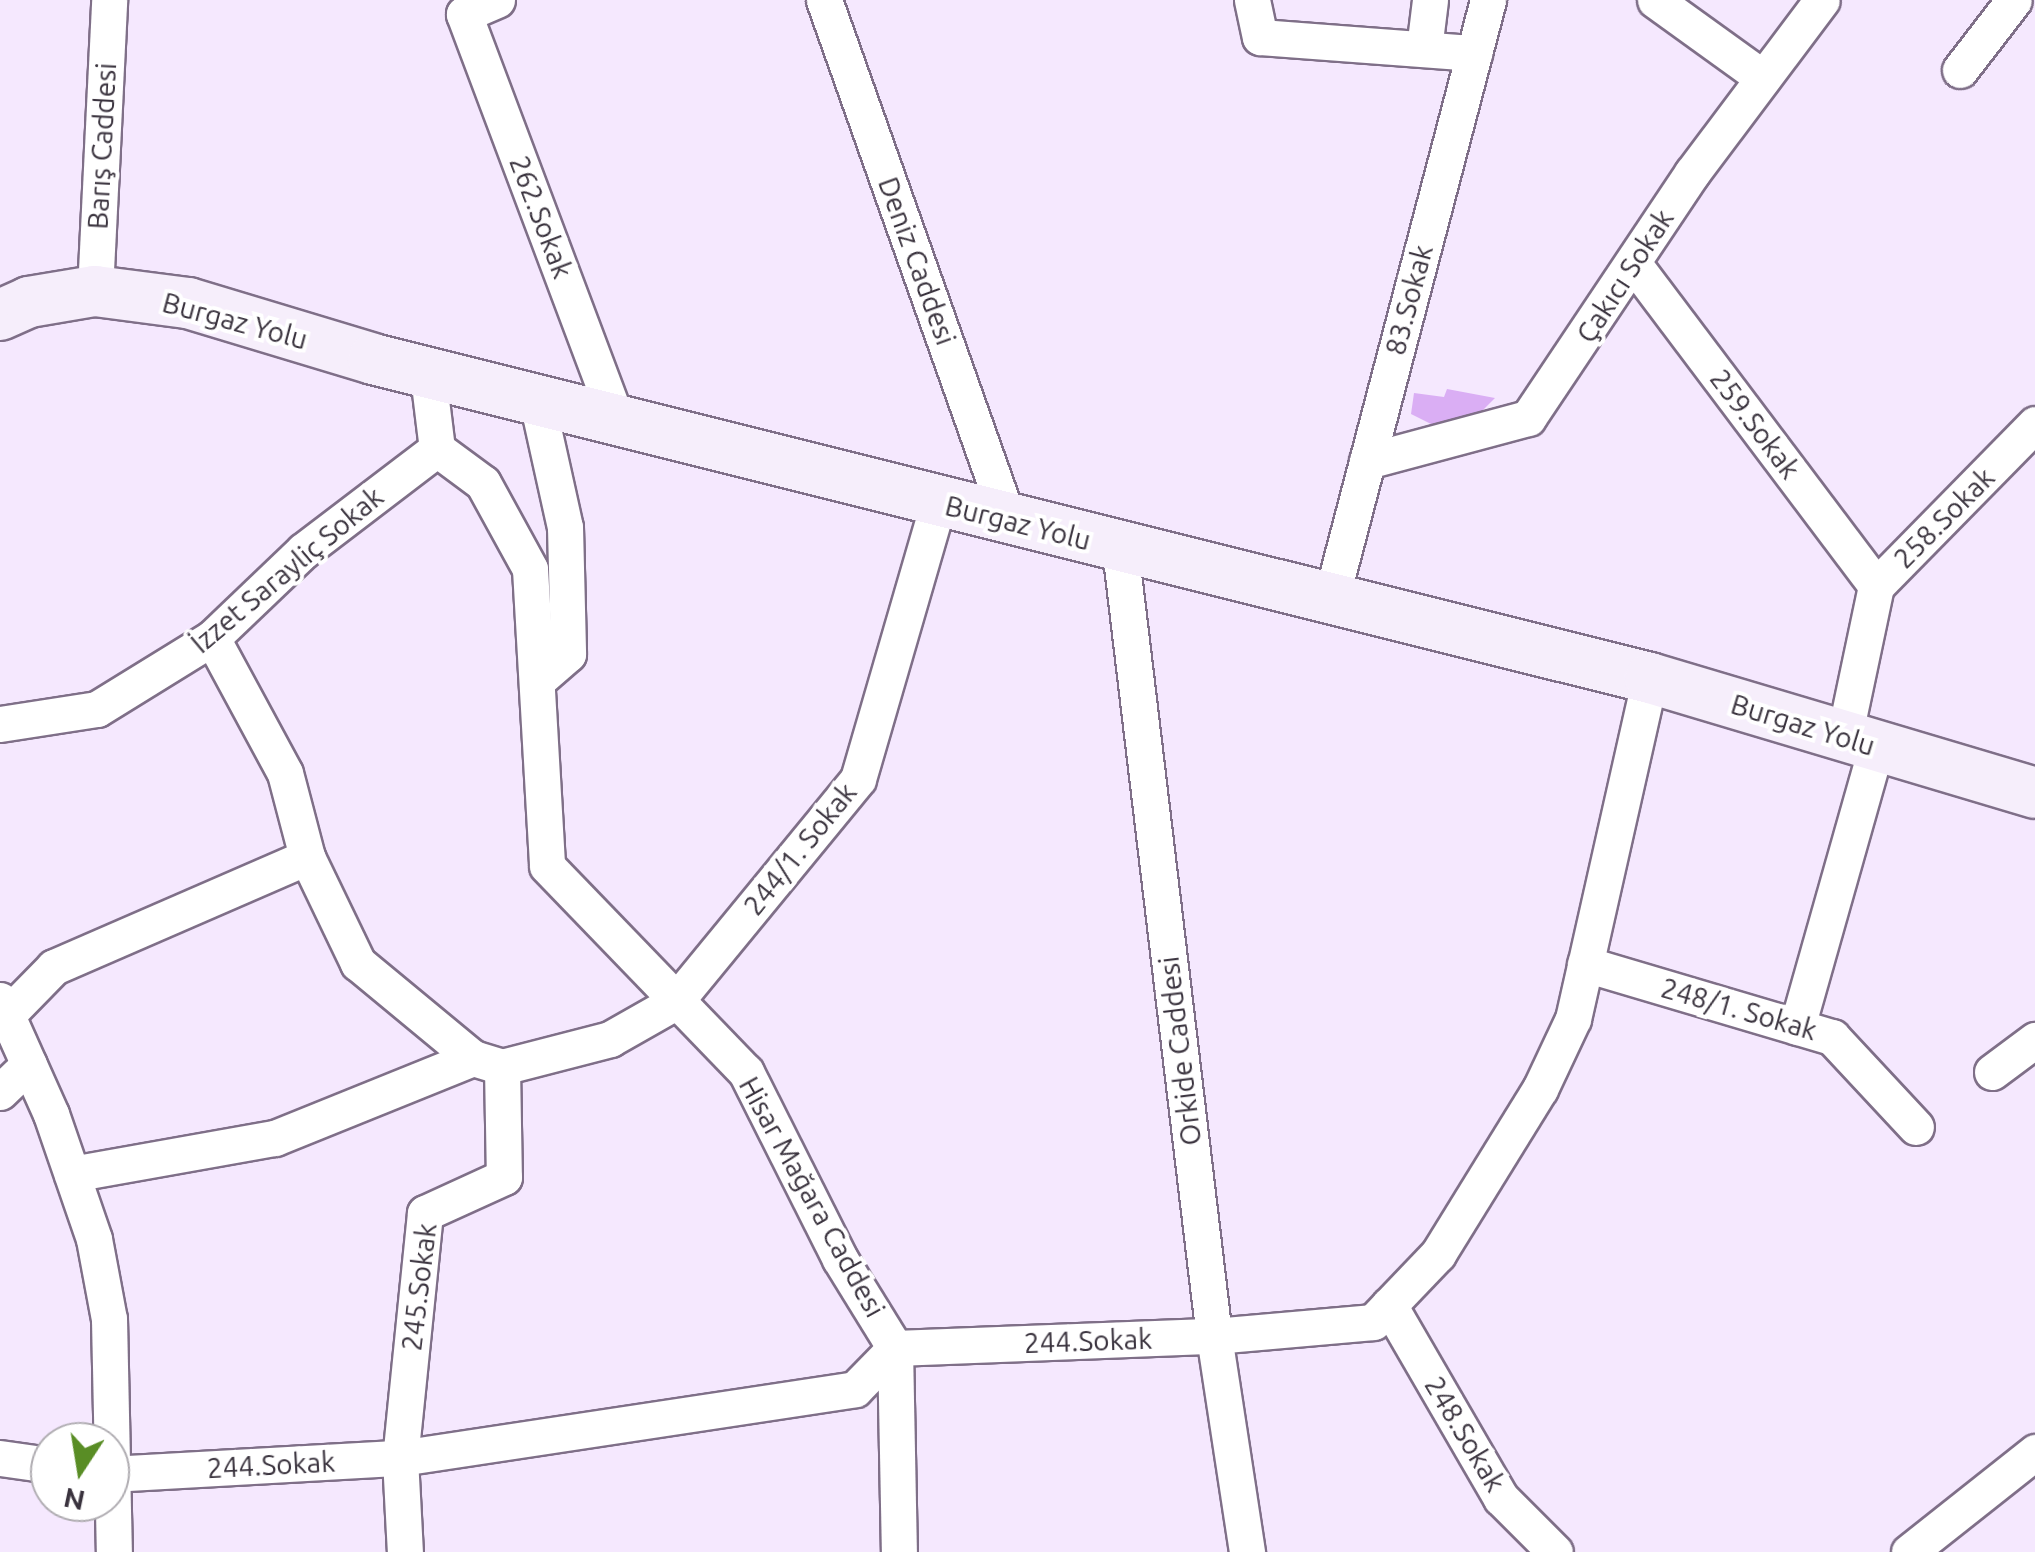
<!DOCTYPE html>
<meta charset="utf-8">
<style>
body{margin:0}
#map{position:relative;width:2035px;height:1552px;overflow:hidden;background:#f5e8fe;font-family:Ubuntu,sans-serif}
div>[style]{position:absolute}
.water>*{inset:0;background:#daaef4}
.roads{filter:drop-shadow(2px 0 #7f6f88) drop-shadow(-2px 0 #7f6f88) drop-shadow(0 2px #7f6f88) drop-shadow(0 -2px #7f6f88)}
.street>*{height:35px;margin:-17.5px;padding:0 17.5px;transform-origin:17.5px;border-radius:17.5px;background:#fff}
.secondary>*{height:50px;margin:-25px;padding:0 25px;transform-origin:25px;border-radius:25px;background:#f6eefb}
span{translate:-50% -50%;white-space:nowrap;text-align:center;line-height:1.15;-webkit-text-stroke:8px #fff;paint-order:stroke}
.street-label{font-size:28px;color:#3a333e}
.north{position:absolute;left:30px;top:1422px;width:100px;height:100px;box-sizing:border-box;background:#fff;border:2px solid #b0adb2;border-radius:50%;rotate:192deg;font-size:28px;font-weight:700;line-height:40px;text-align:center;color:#3a333e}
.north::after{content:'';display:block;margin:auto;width:35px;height:45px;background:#598d25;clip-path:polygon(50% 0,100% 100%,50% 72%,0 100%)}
</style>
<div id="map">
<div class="water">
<div style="clip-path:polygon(1447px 389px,1495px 398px,1474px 419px,1453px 423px,1433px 425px,1411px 414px,1414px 393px,1444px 397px)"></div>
</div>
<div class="roads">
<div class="street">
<div style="left:497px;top:0;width:36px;rotate:157deg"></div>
<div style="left:464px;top:14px;width:435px;rotate:69.4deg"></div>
<div style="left:824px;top:0;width:554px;rotate:70.49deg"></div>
<div style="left:1252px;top:0;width:38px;rotate:78deg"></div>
<div style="left:1260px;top:37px;width:215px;rotate:4.3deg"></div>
<div style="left:1655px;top:0;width:133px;rotate:35.8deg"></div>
<div style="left:1424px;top:49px;width:49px;rotate:-83deg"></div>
<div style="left:1960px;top:70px;width:88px;rotate:-52.4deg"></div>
<div style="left:1633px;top:263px;width:404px;rotate:53deg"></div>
<div style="left:95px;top:291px;width:291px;rotate:-87.2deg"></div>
<div style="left:537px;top:401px;width:129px;rotate:77.5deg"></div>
<div style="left:565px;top:527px;width:127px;rotate:88.6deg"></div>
<div style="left:568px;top:654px;width:37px;rotate:139deg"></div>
<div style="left:437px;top:449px;width:57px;rotate:36.5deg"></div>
<div style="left:483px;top:483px;width:98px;rotate:61.3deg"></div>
<div style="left:530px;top:569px;width:297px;rotate:86.7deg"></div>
<div style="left:547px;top:866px;width:286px;rotate:46deg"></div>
<div style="left:746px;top:1072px;width:209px;rotate:63.3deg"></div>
<div style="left:840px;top:1259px;width:105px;rotate:58.3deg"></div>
<div style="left:895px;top:1348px;width:204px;rotate:88.9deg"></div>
<div style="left:1367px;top:461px;width:167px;rotate:-15deg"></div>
<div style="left:1528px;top:418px;width:295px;rotate:-56.2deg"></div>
<div style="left:1692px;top:173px;width:216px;rotate:-53.1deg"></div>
<div style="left:1120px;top:549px;width:793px;rotate:83.19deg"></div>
<div style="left:1214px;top:1336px;width:219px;rotate:81.3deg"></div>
<div style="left:1331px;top:599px;width:619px;rotate:-75.31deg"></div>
<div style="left:212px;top:638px;width:153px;rotate:61.6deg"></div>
<div style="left:285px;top:773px;width:87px;rotate:75.3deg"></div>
<div style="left:307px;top:857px;width:118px;rotate:64.3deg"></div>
<div style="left:358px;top:963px;width:149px;rotate:39.6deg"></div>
<div style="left:473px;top:1058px;width:30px;rotate:17deg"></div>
<div style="left:502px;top:1067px;width:110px;rotate:89deg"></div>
<div style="left:504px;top:1177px;width:87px;rotate:155.5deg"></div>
<div style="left:425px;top:1213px;width:246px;rotate:95.8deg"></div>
<div style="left:400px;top:1458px;width:94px;rotate:87deg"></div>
<div style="left:0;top:724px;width:98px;rotate:-8.8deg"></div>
<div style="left:97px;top:709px;width:135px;rotate:-31.7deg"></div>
<div style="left:212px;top:638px;width:126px;rotate:-43.7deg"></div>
<div style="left:303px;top:551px;width:168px;rotate:-37.3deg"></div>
<div style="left:437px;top:449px;width:82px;rotate:-97deg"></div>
<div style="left:1844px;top:738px;width:155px;rotate:-78.1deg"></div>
<div style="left:1876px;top:586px;width:227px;rotate:-45.5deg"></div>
<div style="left:1585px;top:964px;width:258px;rotate:16.5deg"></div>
<div style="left:1832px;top:1037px;width:123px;rotate:47deg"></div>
<div style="left:0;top:1000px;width:125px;rotate:65.9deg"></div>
<div style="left:51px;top:1114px;width:132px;rotate:71deg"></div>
<div style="left:94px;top:1239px;width:81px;rotate:79.4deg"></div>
<div style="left:109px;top:1319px;width:233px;rotate:88.8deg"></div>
<div style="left:7px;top:1015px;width:67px;rotate:-45.6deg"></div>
<div style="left:54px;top:967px;width:276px;rotate:-23.5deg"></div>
<div style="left:1797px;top:1027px;width:291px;rotate:-74.2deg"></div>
<div style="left:502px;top:1067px;width:112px;rotate:-14.5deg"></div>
<div style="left:610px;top:1039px;width:75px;rotate:-29.6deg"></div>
<div style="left:675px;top:1002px;width:288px;rotate:-50.6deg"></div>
<div style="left:858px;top:779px;width:287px;rotate:-73.8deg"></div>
<div style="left:1992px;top:1072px;width:54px;rotate:-36.7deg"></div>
<div style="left:0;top:1092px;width:40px;rotate:-44deg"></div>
<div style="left:72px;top:1174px;width:206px;rotate:-10.1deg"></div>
<div style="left:275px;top:1138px;width:214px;rotate:-22deg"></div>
<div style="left:1389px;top:1305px;width:223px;rotate:59.9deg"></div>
<div style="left:1501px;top:1498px;width:76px;rotate:45deg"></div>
<div style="left:0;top:1458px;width:50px;rotate:8deg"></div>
<div style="left:110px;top:1474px;width:290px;rotate:-3.2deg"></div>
<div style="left:400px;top:1458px;width:460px;rotate:-8.6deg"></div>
<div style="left:855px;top:1389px;width:57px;rotate:-45.7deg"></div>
<div style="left:895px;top:1348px;width:319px;rotate:-2.2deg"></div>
<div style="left:1214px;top:1336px;width:160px;rotate:-5deg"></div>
<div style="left:1373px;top:1322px;width:94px;rotate:-46.3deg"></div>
<div style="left:1438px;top:1254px;width:194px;rotate:-58.3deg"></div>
<div style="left:1540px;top:1089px;width:77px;rotate:-64.8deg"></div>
<div style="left:1573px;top:1019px;width:350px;rotate:-77.3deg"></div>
<div style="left:1909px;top:1552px;width:161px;rotate:-38.4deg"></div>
</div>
<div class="secondary">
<div style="left:0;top:315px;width:32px;rotate:-24deg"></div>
<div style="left:29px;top:302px;width:67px;rotate:-9.5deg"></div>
<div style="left:95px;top:291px;width:94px;rotate:7.4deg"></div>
<div style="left:188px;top:303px;width:193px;rotate:16.8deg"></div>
<div style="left:373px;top:359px;width:1316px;rotate:14.03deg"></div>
<div style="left:1650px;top:678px;width:402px;rotate:16.6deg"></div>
</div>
</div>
<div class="street-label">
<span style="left:102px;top:146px;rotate:-87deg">Barış Caddesi</span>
<span style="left:541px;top:217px;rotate:69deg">262.Sokak</span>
<span style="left:917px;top:261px;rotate:70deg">Deniz Caddesi</span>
<span style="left:1625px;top:276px;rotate:-57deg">Çakıcı Sokak</span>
<span style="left:1409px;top:300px;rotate:-75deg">83.Sokak</span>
<span style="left:235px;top:321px;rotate:15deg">Burgaz Yolu</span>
<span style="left:1755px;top:424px;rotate:53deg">259.Sokak</span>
<span style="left:1944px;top:518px;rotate:-45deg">258.Sokak</span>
<span style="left:1018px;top:523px;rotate:14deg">Burgaz Yolu</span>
<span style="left:287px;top:570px;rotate:-40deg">İzzet Sarayliç Sokak</span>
<span style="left:1803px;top:725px;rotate:17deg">Burgaz Yolu</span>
<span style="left:800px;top:849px;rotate:-51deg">244/1. Sokak</span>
<span style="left:1739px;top:1009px;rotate:16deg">248/1. Sokak</span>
<span style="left:1180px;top:1051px;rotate:-97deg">Orkide Caddesi</span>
<span style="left:812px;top:1197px;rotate:61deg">Hisar Mağara Caddesi</span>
<span style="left:419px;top:1287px;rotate:-83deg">245.Sokak</span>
<span style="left:1088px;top:1341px;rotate:-2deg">244.Sokak</span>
<span style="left:1465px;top:1434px;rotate:59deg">248.Sokak</span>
<span style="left:271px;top:1465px;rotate:-3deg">244.Sokak</span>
</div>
<div class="north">N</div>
</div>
